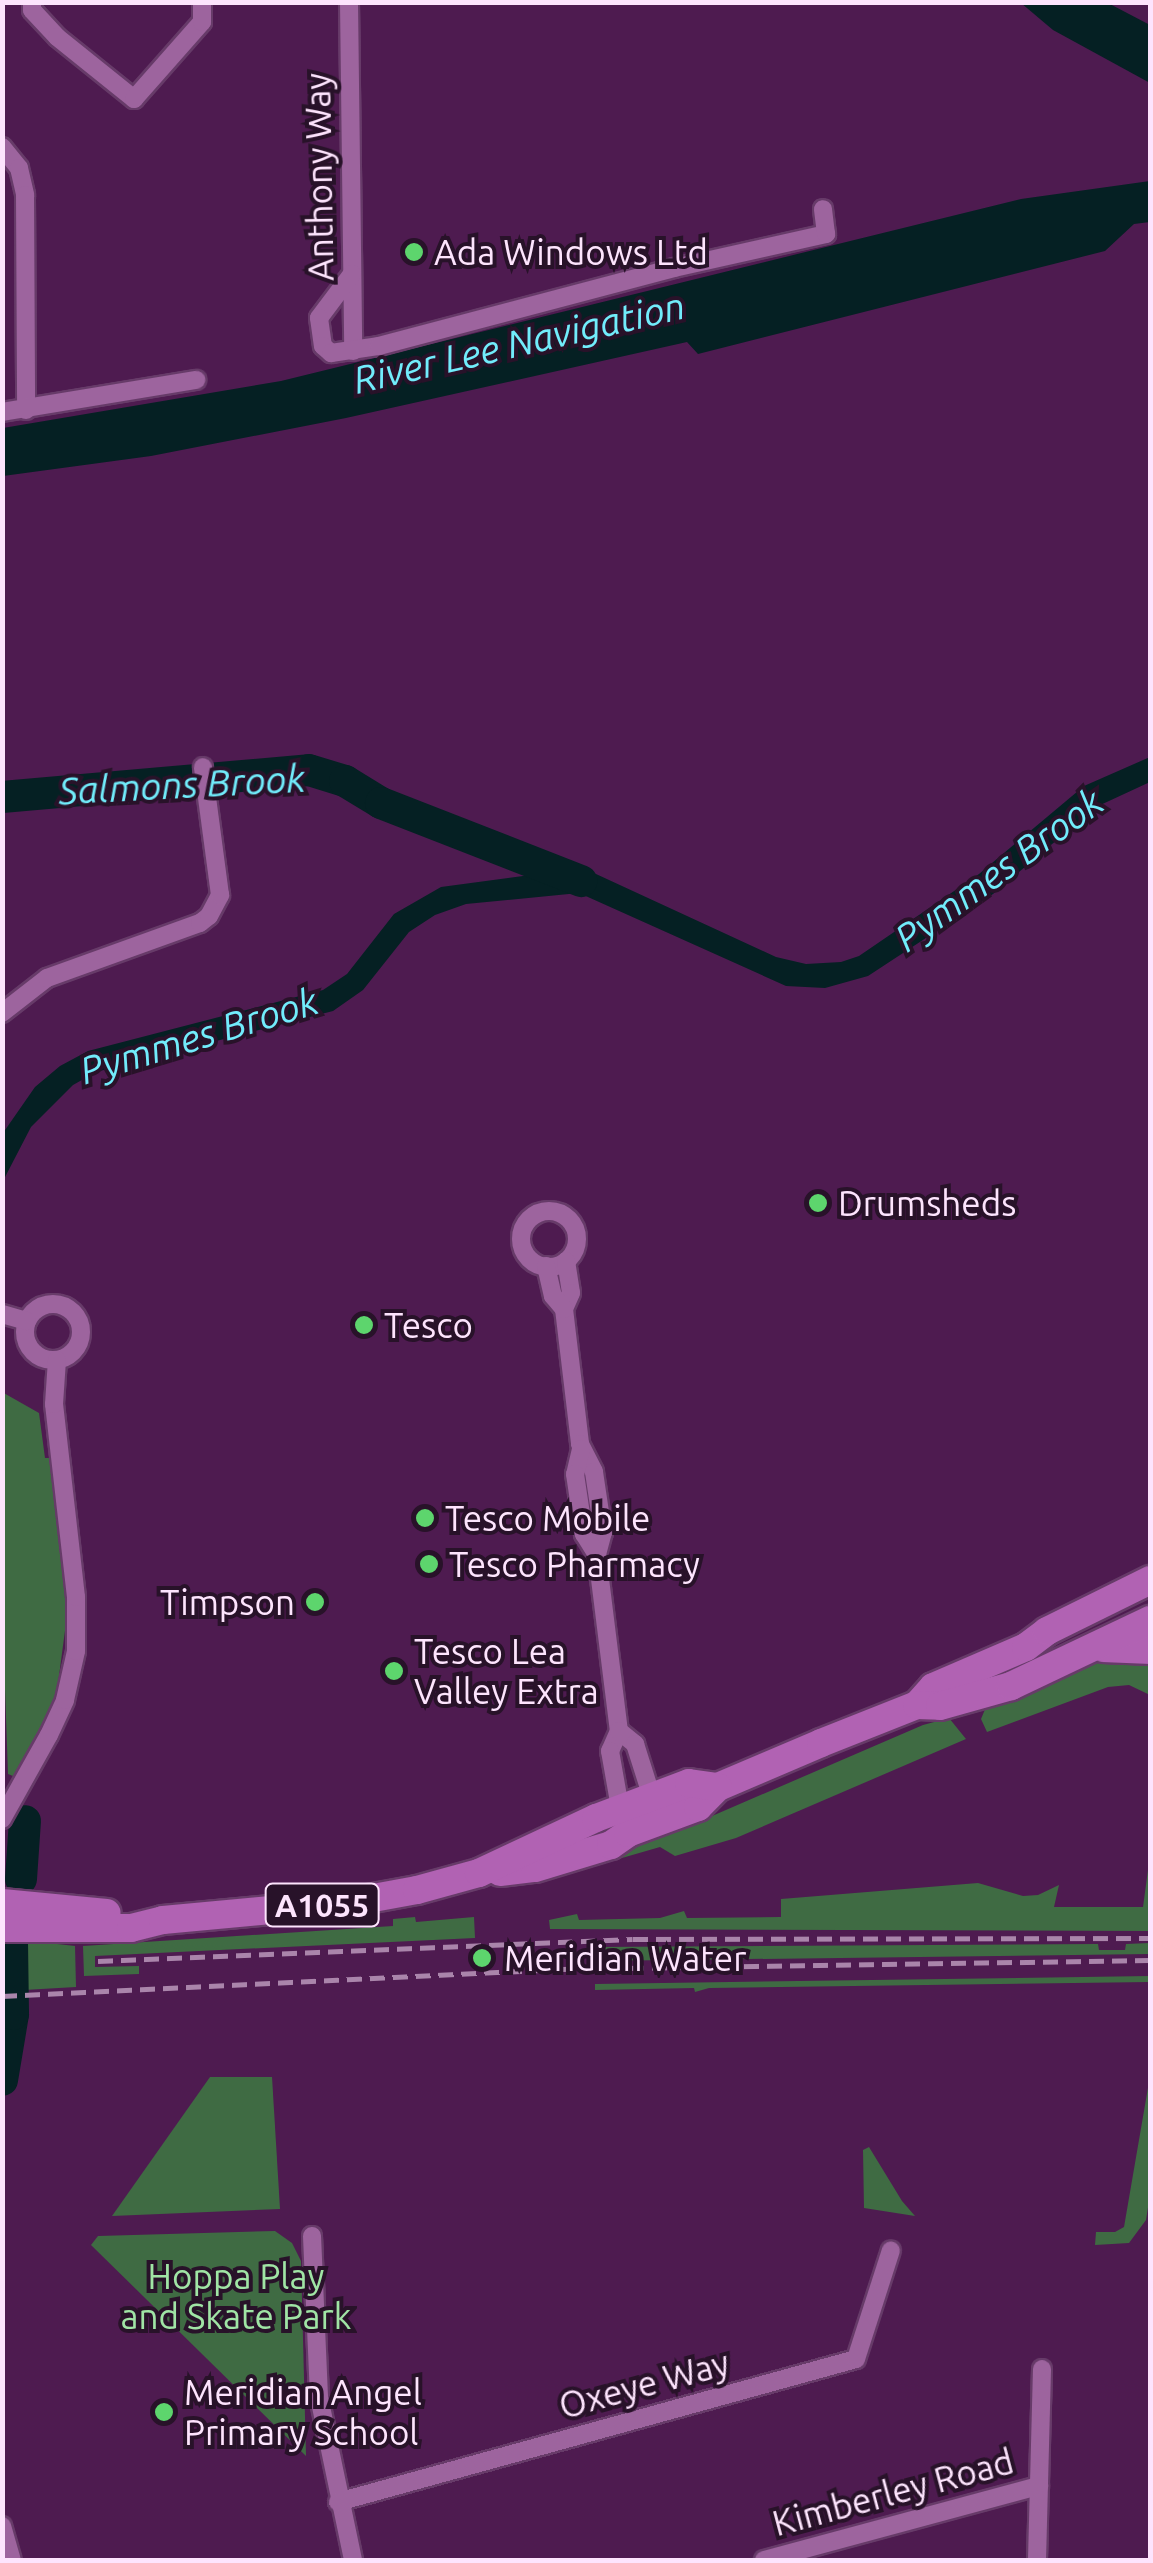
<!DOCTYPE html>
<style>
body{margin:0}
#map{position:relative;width:1153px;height:2563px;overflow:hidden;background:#4e1b50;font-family:Ubuntu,sans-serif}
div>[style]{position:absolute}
.green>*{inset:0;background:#3f6b43}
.water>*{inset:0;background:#052023}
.river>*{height:32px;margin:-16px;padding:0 16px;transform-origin:16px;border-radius:16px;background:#052023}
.roads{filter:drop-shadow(2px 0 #673b69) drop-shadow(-2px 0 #673b69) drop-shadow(0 2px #673b69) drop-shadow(0 -2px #673b69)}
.minor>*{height:18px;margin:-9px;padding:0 9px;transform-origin:9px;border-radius:9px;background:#9d649e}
.minor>.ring{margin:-9px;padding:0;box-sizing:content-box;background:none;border:18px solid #9d649e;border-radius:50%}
.primary>*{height:28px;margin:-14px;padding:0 14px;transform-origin:14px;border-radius:14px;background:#b162b3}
.rail>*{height:5px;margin-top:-2.5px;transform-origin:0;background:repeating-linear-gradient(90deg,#aa85ab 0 15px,transparent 0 23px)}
.dots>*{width:28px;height:28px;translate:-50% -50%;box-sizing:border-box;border:5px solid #281229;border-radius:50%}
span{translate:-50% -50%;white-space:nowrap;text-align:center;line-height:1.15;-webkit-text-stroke:8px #281229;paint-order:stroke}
.shield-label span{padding:2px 8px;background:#281229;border:2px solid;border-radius:8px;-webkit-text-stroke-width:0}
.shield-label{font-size:32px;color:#fde4fd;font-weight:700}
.street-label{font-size:35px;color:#fde4fd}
.poi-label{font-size:35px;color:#fde4fd}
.left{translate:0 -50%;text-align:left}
.right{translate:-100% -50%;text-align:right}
.park-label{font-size:35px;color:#a0e5a5}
.water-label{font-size:38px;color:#71ecfb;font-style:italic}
.frame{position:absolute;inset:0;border:5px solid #fde4fd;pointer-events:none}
</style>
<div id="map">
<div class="green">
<div style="clip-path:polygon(2px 1392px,39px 1413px,45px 1458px,50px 1458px,68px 1608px,57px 1691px,42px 1729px,13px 1776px,8px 1774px,2px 1604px)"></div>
<div style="clip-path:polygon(1150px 1656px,1150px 1695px,1129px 1685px,1108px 1687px,987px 1732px,981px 1719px,986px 1707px,1098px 1657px)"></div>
<div style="clip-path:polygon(949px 1718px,966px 1739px,736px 1838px,675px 1856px,660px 1847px,615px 1860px,603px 1855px,712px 1816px,923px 1725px)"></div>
<div style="clip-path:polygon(1150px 1855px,1150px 1931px,550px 1929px,549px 1920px,577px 1914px,579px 1920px,660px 1918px,684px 1911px,687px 1918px,781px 1917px,781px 1899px,978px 1883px,1023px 1896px,1038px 1895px,1059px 1885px,1054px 1907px,1143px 1907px)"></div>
<div style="clip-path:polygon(415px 1917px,416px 1922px,474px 1917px,475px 1938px,95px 1956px,95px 1967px,139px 1966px,139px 1974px,84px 1976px,83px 1946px,393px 1926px,393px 1919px)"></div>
<div style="clip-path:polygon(22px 1940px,75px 1946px,76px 1987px,24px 1990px)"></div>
<div style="clip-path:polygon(1150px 1943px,1150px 1954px,595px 1961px,594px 1947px,1098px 1944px,1099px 1950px,1125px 1950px,1126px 1944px)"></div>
<div style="clip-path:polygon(1150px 1976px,1150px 1982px,709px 1988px,695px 1992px,694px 1988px,595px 1990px,595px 1984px)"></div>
<div style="clip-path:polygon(1150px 2076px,1150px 2195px,1146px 2220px,1129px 2243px,1095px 2245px,1096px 2232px,1115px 2232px,1124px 2227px)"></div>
<div style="clip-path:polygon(210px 2077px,272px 2077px,280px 2209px,112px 2216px)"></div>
<div style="clip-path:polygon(869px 2147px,902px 2201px,915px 2216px,864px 2208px,863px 2150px)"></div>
<div style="clip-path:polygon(275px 2231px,292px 2243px,301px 2261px,306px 2456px,91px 2245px,98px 2236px)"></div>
</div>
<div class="water">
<div style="clip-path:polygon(1021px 3px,1108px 3px,1150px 25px,1150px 83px,1053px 30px)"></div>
<div style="clip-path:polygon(1150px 181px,1150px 222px,1134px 224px,1105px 251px,698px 354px,687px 342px,346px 418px,151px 456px,3px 476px,3px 428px,281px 381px,1021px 199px)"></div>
<div style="clip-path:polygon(1150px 757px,1150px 782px,1096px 807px,993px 894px,868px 976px,825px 988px,786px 986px,579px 893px,466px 904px,435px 915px,409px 932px,363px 990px,333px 1011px,96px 1072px,73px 1085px,31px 1127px,3px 1181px,3px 1133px,35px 1087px,60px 1066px,88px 1051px,323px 990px,347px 974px,394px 914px,441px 887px,583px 868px,776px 957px,806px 964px,841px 962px,859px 956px,979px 874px,1084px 786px)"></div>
</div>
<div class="river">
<div style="left:2px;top:797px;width:308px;rotate:-5deg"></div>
<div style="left:309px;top:770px;width:38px;rotate:17deg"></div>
<div style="left:345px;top:781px;width:42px;rotate:31.4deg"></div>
<div style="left:381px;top:803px;width:215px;rotate:21.3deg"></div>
<div style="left:21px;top:1879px;width:58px;rotate:-86.1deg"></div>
<div style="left:2px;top:2080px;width:67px;rotate:-80.5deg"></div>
<div style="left:13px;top:2014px;width:74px;rotate:-90.8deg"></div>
</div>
<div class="roads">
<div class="minor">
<div style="left:32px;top:2px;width:8px;rotate:90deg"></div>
<div style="left:32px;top:10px;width:37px;rotate:47deg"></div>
<div style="left:57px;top:37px;width:99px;rotate:38.8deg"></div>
<div style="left:134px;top:99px;width:103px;rotate:-48.6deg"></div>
<div style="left:202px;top:22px;width:20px;rotate:-90deg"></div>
<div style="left:349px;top:2px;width:349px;rotate:89.3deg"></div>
<div style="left:2px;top:147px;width:27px;rotate:51deg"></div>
<div style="left:19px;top:168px;width:28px;rotate:77deg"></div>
<div style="left:25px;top:195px;width:215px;rotate:89.7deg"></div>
<div style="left:352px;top:274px;width:55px;rotate:126.9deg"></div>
<div style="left:319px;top:318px;width:28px;rotate:82deg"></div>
<div style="left:323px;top:346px;width:11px;rotate:41deg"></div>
<div style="left:331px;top:353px;width:49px;rotate:-8.3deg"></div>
<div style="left:379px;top:346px;width:305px;rotate:-14.8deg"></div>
<div style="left:674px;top:268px;width:156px;rotate:-12.6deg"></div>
<div style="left:826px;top:234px;width:25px;rotate:-97deg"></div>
<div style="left:2px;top:412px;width:197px;rotate:-9.4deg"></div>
<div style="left:2px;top:1013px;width:57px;rotate:-37.9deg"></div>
<div style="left:47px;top:978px;width:163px;rotate:-19.8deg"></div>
<div style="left:200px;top:923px;width:11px;rotate:-38deg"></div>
<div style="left:209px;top:916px;width:24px;rotate:-62deg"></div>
<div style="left:220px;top:895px;width:129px;rotate:-97.6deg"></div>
<div class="ring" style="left:521px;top:1211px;width:38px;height:38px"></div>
<div style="left:566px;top:1261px;width:32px;rotate:81deg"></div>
<div style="left:571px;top:1293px;width:17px;rotate:114deg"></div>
<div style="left:564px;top:1309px;width:136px;rotate:83.2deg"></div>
<div style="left:580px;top:1444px;width:31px;rotate:63deg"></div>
<div style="left:594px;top:1472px;width:61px;rotate:81.5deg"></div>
<div style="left:603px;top:1532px;width:24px;rotate:105deg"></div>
<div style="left:597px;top:1555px;width:177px;rotate:82.9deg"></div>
<div style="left:619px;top:1731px;width:22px;rotate:114deg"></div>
<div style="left:610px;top:1751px;width:69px;rotate:80deg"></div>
<div style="left:546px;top:1266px;width:31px;rotate:77deg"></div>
<div style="left:553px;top:1296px;width:17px;rotate:50deg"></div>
<div class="ring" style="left:25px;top:1304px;width:38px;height:38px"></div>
<div style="left:2px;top:1314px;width:26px;rotate:16deg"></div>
<div style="left:581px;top:1449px;width:26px;rotate:103deg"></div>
<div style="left:575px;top:1474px;width:61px;rotate:81.5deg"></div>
<div style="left:584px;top:1534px;width:25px;rotate:58deg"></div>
<div style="left:619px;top:1731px;width:21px;rotate:39deg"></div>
<div style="left:635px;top:1744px;width:63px;rotate:72.4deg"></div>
<div style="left:2px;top:1819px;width:96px;rotate:-60.8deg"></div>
<div style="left:49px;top:1735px;width:38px;rotate:-65deg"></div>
<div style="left:65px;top:1700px;width:50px;rotate:-77.3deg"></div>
<div style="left:76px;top:1651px;width:54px;rotate:-90deg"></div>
<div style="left:76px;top:1597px;width:194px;rotate:-96.5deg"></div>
<div style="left:54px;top:1404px;width:44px;rotate:-86.1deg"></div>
<div style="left:312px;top:2236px;width:161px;rotate:87.5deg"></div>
<div style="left:319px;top:2397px;width:167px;rotate:78.2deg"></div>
<div style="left:338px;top:2502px;width:537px;rotate:-15.43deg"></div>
<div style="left:856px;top:2359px;width:114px;rotate:-72.2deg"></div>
<div style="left:2px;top:2526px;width:35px;rotate:74deg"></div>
<div style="left:764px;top:2560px;width:285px;rotate:-15.1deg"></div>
<div style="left:1037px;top:2560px;width:191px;rotate:-88.5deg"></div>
</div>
<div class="primary">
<div style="left:1104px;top:1648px;width:46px;rotate:2.5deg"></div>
<div style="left:917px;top:1705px;width:24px;rotate:-48deg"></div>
<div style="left:933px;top:1687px;width:101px;rotate:-23.3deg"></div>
<div style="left:1026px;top:1647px;width:26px;rotate:-37deg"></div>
<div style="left:1047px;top:1631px;width:115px;rotate:-26.3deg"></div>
<div style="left:500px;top:1872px;width:35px;rotate:-7deg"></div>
<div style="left:535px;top:1868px;width:79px;rotate:-16.8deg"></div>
<div style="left:611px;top:1845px;width:21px;rotate:-35deg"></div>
<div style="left:628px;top:1833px;width:75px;rotate:-20.4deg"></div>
<div style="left:698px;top:1807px;width:28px;rotate:-45deg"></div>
<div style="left:718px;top:1787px;width:112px;rotate:-23.1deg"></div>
<div style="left:821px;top:1743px;width:103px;rotate:-21.6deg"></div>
<div style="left:917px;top:1705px;width:23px;rotate:2deg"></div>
<div style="left:940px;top:1706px;width:74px;rotate:-15.7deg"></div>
<div style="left:1011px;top:1686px;width:154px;rotate:-25.4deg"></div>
<div style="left:2px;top:1903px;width:105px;rotate:5.4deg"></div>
<div style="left:2px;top:1928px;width:129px"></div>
<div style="left:131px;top:1928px;width:33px;rotate:-14deg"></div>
<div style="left:163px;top:1920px;width:184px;rotate:-5.3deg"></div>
<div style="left:346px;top:1903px;width:72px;rotate:-10.4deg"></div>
<div style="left:417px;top:1890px;width:64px;rotate:-15.3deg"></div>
<div style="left:479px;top:1873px;width:129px;rotate:-25.2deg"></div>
<div style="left:596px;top:1818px;width:99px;rotate:-20.6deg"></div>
<div style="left:689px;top:1783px;width:29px;rotate:8deg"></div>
</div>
</div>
<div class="rail">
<div style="left:98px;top:1961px;width:535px;rotate:-2.35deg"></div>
<div style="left:633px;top:1939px;width:517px;rotate:-0.11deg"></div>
<div style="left:2px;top:1996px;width:559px;rotate:-2.77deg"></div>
<div style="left:560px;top:1969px;width:590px;rotate:-0.87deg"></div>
</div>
<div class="dots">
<div style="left:414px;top:252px;background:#5dd56d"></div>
<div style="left:818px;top:1203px;background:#5dd56d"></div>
<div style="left:364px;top:1325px;background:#5dd56d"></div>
<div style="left:425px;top:1518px;background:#5dd56d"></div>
<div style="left:429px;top:1564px;background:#5dd56d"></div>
<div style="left:315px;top:1602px;background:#5dd56d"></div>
<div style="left:394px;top:1671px;background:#5dd56d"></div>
<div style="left:482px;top:1958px;background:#5dd56d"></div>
<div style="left:164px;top:2412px;background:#5dd56d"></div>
</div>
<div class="shield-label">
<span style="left:322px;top:1905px">A1055</span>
</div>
<div class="street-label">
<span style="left:319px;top:177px;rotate:-91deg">Anthony Way</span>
<span style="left:644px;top:2384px;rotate:-15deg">Oxeye Way</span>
<span style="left:893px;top:2492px;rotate:-15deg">Kimberley Road</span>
</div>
<div class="poi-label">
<span class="left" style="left:434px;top:252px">Ada Windows Ltd</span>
<span class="left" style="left:838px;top:1203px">Drumsheds</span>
<span class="left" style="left:384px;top:1325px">Tesco</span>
<span class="left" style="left:445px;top:1518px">Tesco Mobile</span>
<span class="left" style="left:449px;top:1564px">Tesco Pharmacy</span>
<span class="right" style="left:295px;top:1602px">Timpson</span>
<span class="left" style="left:414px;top:1671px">Tesco Lea<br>Valley Extra</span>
<span class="left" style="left:504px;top:1958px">Meridian Water</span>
<span class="left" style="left:184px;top:2412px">Meridian Angel<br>Primary School</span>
</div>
<div class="park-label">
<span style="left:236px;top:2296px">Hoppa Play<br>and Skate Park</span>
</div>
<div class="water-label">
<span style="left:519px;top:343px;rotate:-13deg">River Lee Navigation</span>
<span style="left:182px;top:785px;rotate:-3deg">Salmons Brook</span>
<span style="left:999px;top:870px;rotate:-36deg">Pymmes Brook</span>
<span style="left:199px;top:1036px;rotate:-17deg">Pymmes Brook</span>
</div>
<div class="frame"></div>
</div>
